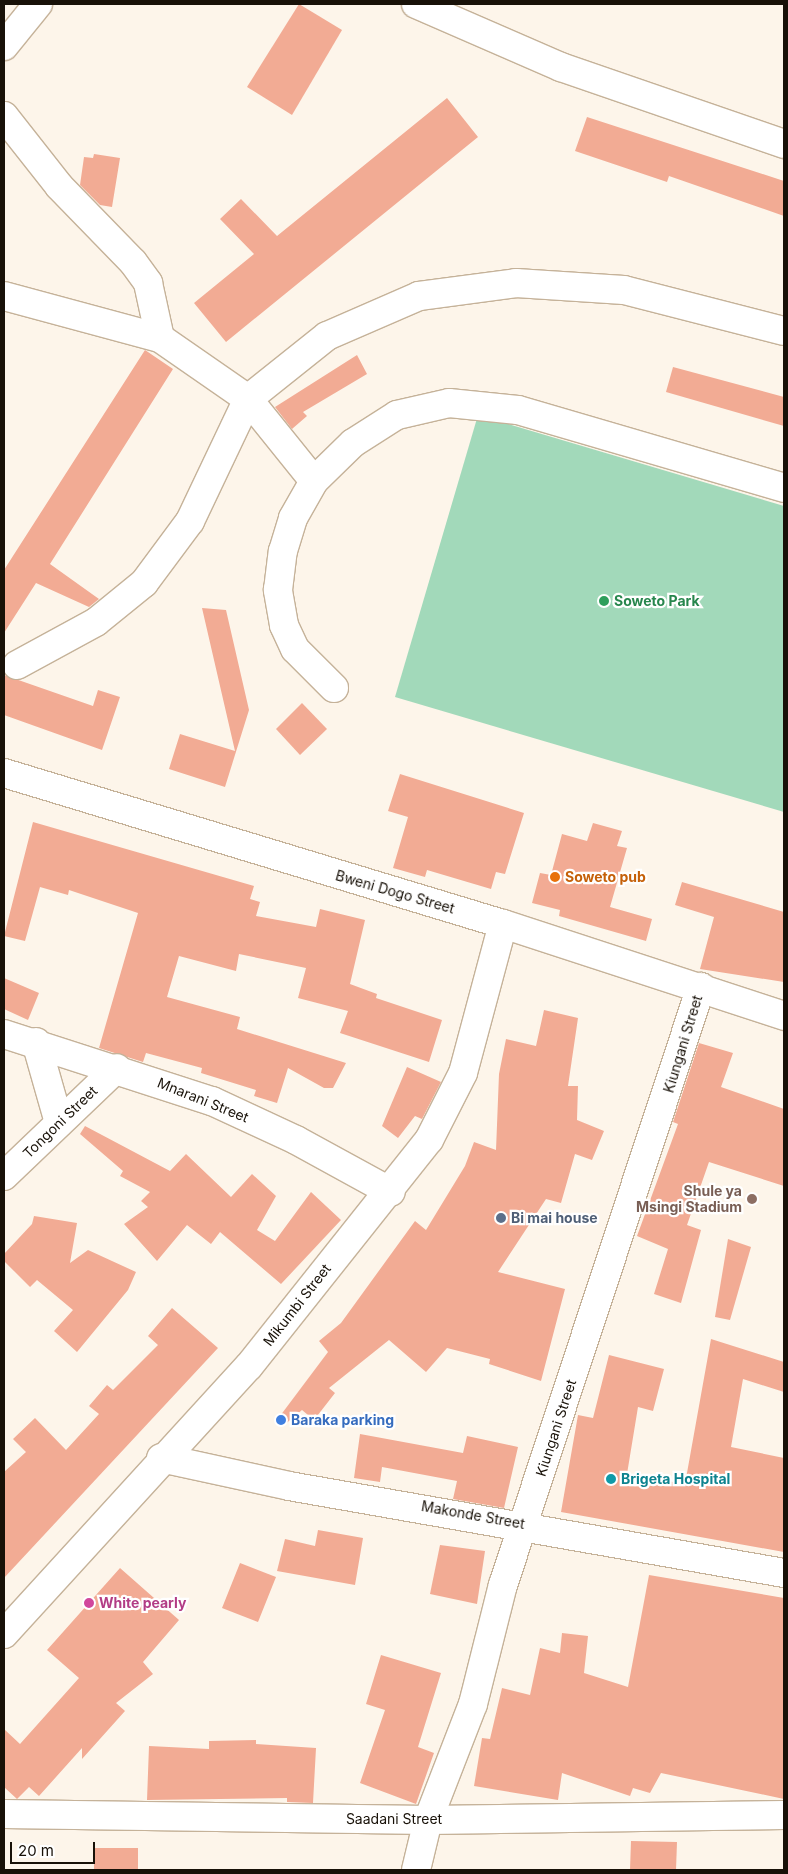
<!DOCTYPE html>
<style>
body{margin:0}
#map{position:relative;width:788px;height:1874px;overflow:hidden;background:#fdf5ea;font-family:Inter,sans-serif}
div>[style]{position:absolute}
.green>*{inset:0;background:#a2d9ba}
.building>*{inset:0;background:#f2ab94}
.roads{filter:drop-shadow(1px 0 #c5b299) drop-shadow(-1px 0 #c5b299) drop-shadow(0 1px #c5b299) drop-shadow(0 -1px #c5b299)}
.minor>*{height:28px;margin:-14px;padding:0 14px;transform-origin:14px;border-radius:14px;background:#fff}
.major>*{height:28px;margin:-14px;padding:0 14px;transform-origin:14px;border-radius:14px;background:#fff}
.dots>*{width:14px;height:14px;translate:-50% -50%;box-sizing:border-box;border:2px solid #fff;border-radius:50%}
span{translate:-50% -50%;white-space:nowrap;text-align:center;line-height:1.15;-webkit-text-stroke:4.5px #fff;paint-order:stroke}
.leisure-label{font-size:14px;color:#27864d;font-weight:700}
.left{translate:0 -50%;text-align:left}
.food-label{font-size:14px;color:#c56008;font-weight:700}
.street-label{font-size:14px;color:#181108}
.education-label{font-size:14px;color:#785e54;font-weight:700}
.right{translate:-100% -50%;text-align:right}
.service-label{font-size:14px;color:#4e5e75;font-weight:700}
.shop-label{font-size:14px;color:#366cbe;font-weight:700}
.culture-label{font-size:14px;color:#0d838f;font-weight:700}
.hotel-label{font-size:14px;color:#b23c85;font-weight:700}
.frame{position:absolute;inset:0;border:5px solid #181108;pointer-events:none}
.scale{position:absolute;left:10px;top:1842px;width:85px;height:22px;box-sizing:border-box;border:2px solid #181108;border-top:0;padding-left:6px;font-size:15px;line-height:18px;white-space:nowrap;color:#181108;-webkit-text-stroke:4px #fff;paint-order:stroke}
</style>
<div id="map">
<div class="green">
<div style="clip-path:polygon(478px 415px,784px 506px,784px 812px,395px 697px)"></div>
</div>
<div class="building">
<div style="clip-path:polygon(299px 4px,342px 30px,292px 115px,247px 87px)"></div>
<div style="clip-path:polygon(447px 98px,478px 137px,226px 342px,194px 303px,254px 254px,220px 219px,241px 199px,277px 236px)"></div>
<div style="clip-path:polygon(587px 117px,784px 181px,784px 216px,669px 176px,667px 182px,575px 151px)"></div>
<div style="clip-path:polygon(94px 154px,120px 158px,112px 207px,100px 205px,80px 185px,84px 157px,93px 158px)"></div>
<div style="clip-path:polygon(145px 350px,173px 369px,50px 564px,99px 599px,89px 607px,36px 583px,4px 633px,4px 570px)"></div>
<div style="clip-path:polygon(357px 355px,367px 374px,303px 412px,307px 416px,292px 429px,275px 407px)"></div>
<div style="clip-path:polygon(673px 367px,784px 397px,784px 426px,666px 392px)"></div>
<div style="clip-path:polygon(202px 608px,226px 610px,249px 710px,225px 787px,169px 769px,180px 734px,235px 751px)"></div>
<div style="clip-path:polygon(4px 675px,93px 706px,98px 690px,120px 697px,102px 750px,4px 715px)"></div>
<div style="clip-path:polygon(302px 703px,327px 729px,300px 755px,276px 729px)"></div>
<div style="clip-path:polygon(400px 774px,524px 813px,505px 874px,496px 872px,491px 889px,427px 870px,425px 877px,393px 868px,408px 817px,388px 811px)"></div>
<div style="clip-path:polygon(33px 822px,254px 886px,250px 899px,260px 902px,256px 916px,316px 927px,320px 909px,365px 920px,350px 984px,377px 994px,376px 998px,442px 1020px,429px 1062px,340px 1033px,348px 1011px,298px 998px,306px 968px,239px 954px,236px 971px,179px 956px,167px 997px,240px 1017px,237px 1029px,346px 1063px,333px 1088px,324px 1088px,288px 1068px,277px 1103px,254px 1096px,256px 1090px,201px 1073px,202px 1068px,146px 1053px,143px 1062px,99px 1048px,138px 913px,69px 890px,68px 895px,40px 887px,25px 941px,4px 936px)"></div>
<div style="clip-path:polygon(593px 823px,622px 831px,617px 846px,627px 848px,610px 907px,652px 919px,646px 941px,559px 916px,560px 910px,532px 903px,540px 873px,551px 875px,562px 834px,587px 841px)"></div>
<div style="clip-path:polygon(682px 882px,784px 912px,784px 982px,700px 969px,714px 917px,675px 905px)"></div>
<div style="clip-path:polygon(4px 978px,39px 993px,28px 1020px,4px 1009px)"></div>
<div style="clip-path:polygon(544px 1010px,578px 1018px,568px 1086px,578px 1086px,577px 1120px,604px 1131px,592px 1160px,575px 1154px,561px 1203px,546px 1199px,498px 1272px,565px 1289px,541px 1381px,489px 1364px,490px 1359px,447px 1348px,426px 1372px,389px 1340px,329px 1388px,335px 1393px,314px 1420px,302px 1410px,283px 1426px,277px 1420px,328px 1352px,319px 1341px,341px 1323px,415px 1221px,426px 1230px,465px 1166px,474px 1142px,496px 1150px,499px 1074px,506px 1039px,536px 1046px)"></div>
<div style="clip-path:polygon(699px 1043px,733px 1053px,721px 1087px,784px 1109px,784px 1186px,709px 1162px,687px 1225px,701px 1230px,681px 1303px,654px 1294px,668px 1249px,637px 1236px,678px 1124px,673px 1122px)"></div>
<div style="clip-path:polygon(407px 1067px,441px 1082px,422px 1119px,415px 1116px,398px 1138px,382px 1126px)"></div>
<div style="clip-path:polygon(85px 1126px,170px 1171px,186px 1154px,231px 1197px,252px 1174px,276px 1196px,257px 1230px,275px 1241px,311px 1192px,341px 1220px,281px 1284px,220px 1232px,211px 1244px,187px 1225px,157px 1261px,124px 1224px,148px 1207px,141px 1201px,150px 1192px,120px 1176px,123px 1171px,80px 1134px)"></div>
<div style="clip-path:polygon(34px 1216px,77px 1223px,70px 1263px,88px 1250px,136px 1272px,128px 1290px,77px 1352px,54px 1331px,73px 1310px,37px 1280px,30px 1287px,4px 1261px,4px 1254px,32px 1224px)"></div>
<div style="clip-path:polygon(728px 1239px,751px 1247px,730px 1320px,715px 1317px)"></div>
<div style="clip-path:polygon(172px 1308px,218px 1348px,4px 1578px,4px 1472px,26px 1452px,13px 1439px,35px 1418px,66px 1450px,99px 1414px,89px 1406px,107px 1385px,113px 1390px,158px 1345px,148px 1336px)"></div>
<div style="clip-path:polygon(711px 1339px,784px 1362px,784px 1392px,743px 1379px,731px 1447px,784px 1458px,784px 1552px,561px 1512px,578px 1415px,593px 1418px,609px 1355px,664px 1369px,653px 1411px,638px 1407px,627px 1474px,685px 1484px)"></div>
<div style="clip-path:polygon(360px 1434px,463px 1453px,467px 1436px,518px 1447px,504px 1508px,453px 1499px,457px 1481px,382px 1467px,380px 1482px,354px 1478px)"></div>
<div style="clip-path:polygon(318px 1530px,363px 1538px,355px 1585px,277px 1571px,285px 1539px,315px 1546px)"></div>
<div style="clip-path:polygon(440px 1545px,485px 1551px,477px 1604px,430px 1594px)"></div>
<div style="clip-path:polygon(240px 1563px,276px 1577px,258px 1622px,222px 1608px)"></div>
<div style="clip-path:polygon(120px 1568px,179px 1620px,143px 1662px,153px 1674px,116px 1703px,125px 1711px,82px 1759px,82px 1748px,39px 1796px,29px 1787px,17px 1799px,4px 1787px,4px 1729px,20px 1744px,79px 1678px,47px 1650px)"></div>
<div style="clip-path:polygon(649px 1575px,784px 1598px,784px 1799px,661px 1773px,650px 1793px,633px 1788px,630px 1796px,562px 1773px,558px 1800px,474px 1786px,482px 1738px,490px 1739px,502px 1688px,530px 1695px,540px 1648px,560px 1653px,562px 1633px,588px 1636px,584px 1673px,628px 1687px)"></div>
<div style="clip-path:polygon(381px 1655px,441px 1673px,418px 1747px,434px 1753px,416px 1804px,360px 1783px,385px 1710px,366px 1704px)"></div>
<div style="clip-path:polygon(256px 1740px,256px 1744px,316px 1748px,313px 1803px,287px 1802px,287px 1798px,147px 1800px,149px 1746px,209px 1749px,209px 1741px)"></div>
<div style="clip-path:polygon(631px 1841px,677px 1842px,676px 1870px,630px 1870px)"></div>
<div style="clip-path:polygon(94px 1848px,138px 1848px,138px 1870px,94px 1870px)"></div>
</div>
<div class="roads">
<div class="minor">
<div style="left:4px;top:116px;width:89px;rotate:51.8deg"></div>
<div style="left:59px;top:186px;width:106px;rotate:45.8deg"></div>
<div style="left:133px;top:262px;width:26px;rotate:54deg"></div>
<div style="left:148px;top:283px;width:56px;rotate:77.7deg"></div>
<div style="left:4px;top:296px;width:162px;rotate:15.1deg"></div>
<div style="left:160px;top:338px;width:107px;rotate:34.7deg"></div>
<div style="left:248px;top:399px;width:105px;rotate:51.2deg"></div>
<div style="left:17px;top:665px;width:90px;rotate:-28.6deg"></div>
<div style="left:96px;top:622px;width:62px;rotate:-39.1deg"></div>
<div style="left:144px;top:583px;width:77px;rotate:-53.4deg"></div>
<div style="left:190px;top:521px;width:135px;rotate:-64.6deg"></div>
<div style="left:248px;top:399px;width:101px;rotate:-38.6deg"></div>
<div style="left:327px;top:336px;width:100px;rotate:-23.5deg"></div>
<div style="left:419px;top:296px;width:98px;rotate:-7.6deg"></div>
<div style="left:516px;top:283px;width:108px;rotate:3.7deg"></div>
<div style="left:624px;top:290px;width:165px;rotate:14.4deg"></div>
<div style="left:334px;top:688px;width:55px;rotate:-135deg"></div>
<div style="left:295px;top:649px;width:26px;rotate:-115deg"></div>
<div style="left:284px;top:625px;width:36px;rotate:-100deg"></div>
<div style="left:278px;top:590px;width:39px;rotate:-83deg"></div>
<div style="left:283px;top:551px;width:34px;rotate:-73deg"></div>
<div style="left:293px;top:518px;width:43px;rotate:-60.4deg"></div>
<div style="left:314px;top:481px;width:54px;rotate:-44.3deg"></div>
<div style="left:353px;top:443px;width:52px;rotate:-32.5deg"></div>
<div style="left:397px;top:415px;width:53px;rotate:-13deg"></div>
<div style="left:449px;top:403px;width:69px;rotate:5.8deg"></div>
<div style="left:518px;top:410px;width:277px;rotate:16.3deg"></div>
<div style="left:4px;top:773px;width:521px;rotate:16.84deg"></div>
<div style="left:503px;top:924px;width:296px;rotate:18.1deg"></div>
<div style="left:4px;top:1034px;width:219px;rotate:17.9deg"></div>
<div style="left:212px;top:1101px;width:93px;rotate:24.9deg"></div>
<div style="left:296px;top:1140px;width:108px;rotate:28.7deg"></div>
<div style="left:36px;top:1042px;width:84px;rotate:74.1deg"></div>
<div style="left:4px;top:1176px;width:156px;rotate:-43.7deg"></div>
<div style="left:161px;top:1458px;width:131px;rotate:12.3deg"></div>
<div style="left:289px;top:1486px;width:503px;rotate:9.97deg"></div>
<div style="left:4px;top:1634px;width:363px;rotate:-47.6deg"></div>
<div style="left:249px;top:1366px;width:289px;rotate:-51.5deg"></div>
<div style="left:429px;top:1140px;width:75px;rotate:-63.1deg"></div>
<div style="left:463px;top:1073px;width:154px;rotate:-75deg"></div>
<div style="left:4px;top:1814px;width:424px;rotate:0.8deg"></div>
<div style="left:428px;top:1820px;width:356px;rotate:-0.8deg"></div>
<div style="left:416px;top:1870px;width:51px;rotate:-76.5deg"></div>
<div style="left:428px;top:1820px;width:124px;rotate:-68.8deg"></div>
<div style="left:473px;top:1704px;width:123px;rotate:-75.9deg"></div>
<div style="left:503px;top:1585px;width:630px;rotate:-71.68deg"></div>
</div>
<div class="major">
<div style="left:416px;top:4px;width:158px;rotate:23.5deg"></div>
<div style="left:561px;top:67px;width:236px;rotate:19deg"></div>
<div style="left:4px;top:46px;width:54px;rotate:-51deg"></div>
</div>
</div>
<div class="dots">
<div style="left:604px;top:601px;background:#2e9e5b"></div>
<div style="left:555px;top:877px;background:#e8710a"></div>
<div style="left:752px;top:1199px;background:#8d6e63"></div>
<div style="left:501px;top:1218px;background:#5c6f8a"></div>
<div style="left:281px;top:1420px;background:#3f7fe0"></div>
<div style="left:611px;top:1479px;background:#0f9aa8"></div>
<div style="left:89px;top:1603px;background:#d1479c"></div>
</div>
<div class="leisure-label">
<span class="left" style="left:614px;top:601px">Soweto Park</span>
</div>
<div class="food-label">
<span class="left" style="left:565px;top:877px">Soweto pub</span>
</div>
<div class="street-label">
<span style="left:395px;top:892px;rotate:16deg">Bweni Dogo Street</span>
<span style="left:683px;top:1044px;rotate:-73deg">Kiungani Street</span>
<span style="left:203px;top:1100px;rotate:22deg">Mnarani Street</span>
<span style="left:60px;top:1122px;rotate:-44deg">Tongoni Street</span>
<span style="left:297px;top:1305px;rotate:-52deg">Mikumbi Street</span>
<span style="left:556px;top:1428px;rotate:-72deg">Kiungani Street</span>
<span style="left:473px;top:1515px;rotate:10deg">Makonde Street</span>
<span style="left:394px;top:1819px">Saadani Street</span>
</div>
<div class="education-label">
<span class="right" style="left:742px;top:1199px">Shule ya<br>Msingi Stadium</span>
</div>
<div class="service-label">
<span class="left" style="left:511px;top:1218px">Bi mai house</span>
</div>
<div class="shop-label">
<span class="left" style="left:291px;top:1420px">Baraka parking</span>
</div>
<div class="culture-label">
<span class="left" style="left:621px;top:1479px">Brigeta Hospital</span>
</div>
<div class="hotel-label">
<span class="left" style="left:99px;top:1603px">White pearly</span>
</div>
<div class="frame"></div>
<div class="scale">20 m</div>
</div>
